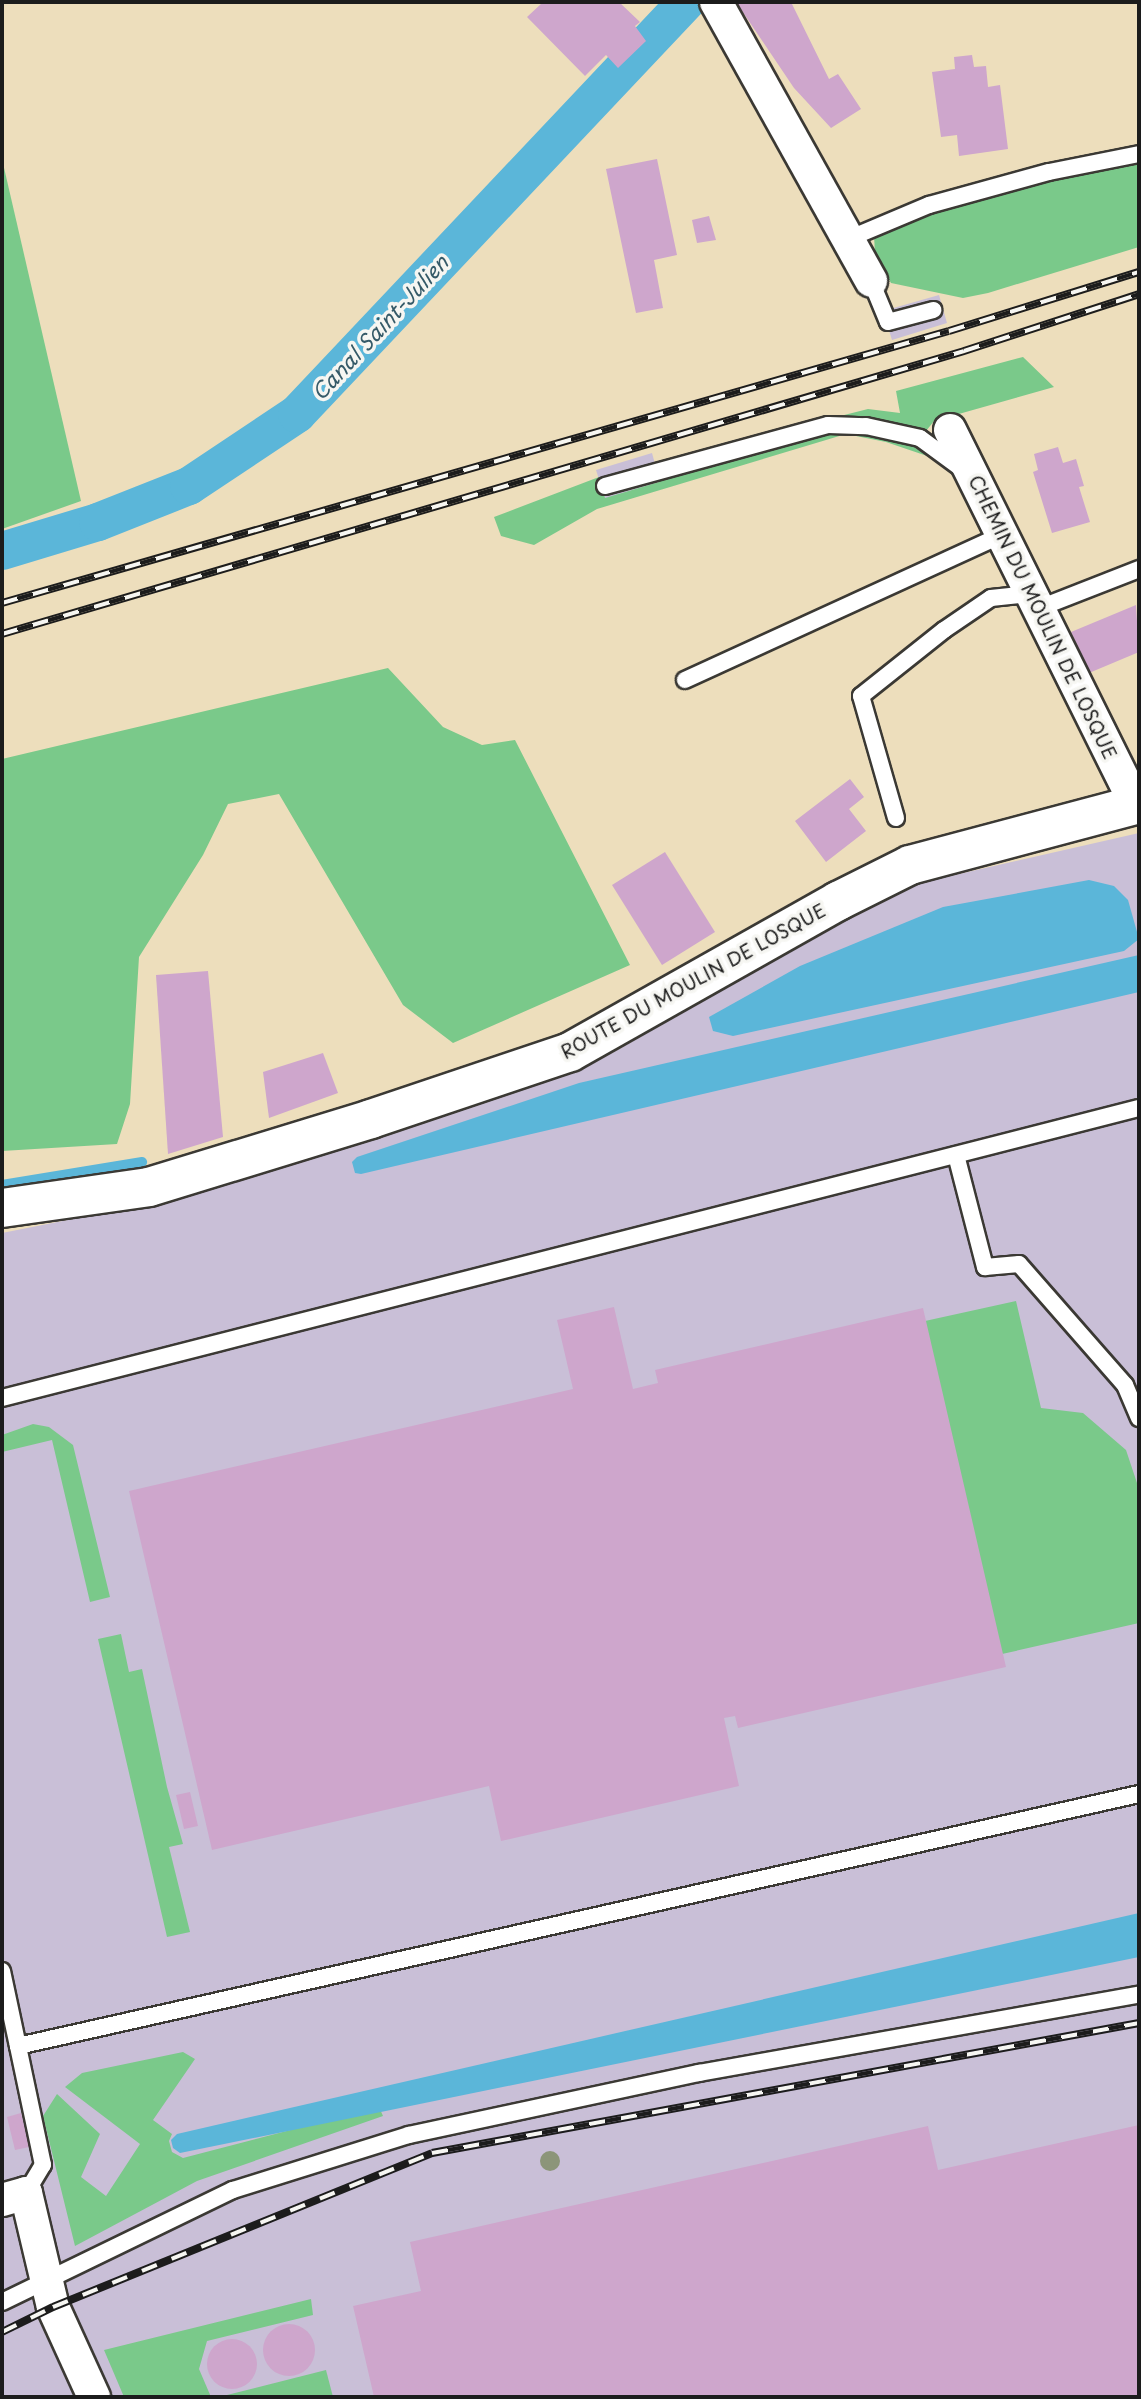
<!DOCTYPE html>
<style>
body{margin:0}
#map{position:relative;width:1141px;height:2399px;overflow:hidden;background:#eddebc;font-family:"Playpen Sans",sans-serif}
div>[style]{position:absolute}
.industrial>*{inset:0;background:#c9bfd7}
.green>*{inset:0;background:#7ac98a}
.water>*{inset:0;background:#5bb6d9}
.stream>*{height:10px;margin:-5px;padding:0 5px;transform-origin:5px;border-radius:5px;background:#5bb6d9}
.canal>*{height:38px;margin:-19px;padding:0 19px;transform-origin:19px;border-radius:19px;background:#5bb6d9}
.building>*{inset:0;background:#cea6cc}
.round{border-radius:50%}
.roads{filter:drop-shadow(2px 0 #3b3934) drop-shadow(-2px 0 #3b3934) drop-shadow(0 2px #3b3934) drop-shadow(0 -2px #3b3934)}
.service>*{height:16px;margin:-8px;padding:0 8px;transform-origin:8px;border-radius:8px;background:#fff}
.minor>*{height:32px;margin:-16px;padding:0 16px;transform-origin:16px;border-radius:16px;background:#fff}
.tertiary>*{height:38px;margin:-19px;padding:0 19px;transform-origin:19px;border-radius:19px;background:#fff}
.rail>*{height:8px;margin-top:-4px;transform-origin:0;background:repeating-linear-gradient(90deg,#f6f6f2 0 16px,#1c1c1c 0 32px);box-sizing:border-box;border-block:2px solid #1c1c1c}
.trees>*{width:20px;height:20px;margin:-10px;border-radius:50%;background:#8c9579}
span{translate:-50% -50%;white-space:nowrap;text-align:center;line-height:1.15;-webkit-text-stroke:7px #f6f6f2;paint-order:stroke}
.street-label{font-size:19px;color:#1c1c1c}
.water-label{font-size:21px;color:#355a68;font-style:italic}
.frame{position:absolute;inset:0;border:4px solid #1c1c1c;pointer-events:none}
</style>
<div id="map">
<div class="industrial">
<div style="clip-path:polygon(939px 295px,947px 323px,892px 340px,883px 311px)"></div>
<div style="clip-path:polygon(652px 453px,660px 482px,605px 499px,596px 470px)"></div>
<div style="clip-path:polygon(1139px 833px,1139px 2397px,2px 2397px,2px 1233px,133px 1207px,451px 1111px,612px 1053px,902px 887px)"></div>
</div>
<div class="green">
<div style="clip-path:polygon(2px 159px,81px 501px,2px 529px)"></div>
<div style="clip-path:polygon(1139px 161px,1139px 247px,988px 293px,963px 298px,891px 283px,875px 253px,874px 236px,904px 222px,1037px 184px)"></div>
<div style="clip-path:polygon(1023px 357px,1054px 387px,934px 421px,926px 431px,936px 459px,886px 442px,846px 434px,597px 509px,534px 545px,501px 536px,494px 517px,599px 477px,605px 498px,659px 482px,654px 463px,868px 409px,900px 413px,896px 391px)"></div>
<div style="clip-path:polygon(388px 668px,443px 727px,482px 745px,515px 740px,630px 965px,453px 1043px,403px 1005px,279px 794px,228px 804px,203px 855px,139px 957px,130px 1104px,117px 1144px,2px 1151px,2px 759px)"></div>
<div style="clip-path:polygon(1016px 1301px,1041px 1408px,1083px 1413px,1126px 1450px,1139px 1489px,1139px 1623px,1002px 1654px,925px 1321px)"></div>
<div style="clip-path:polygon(33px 1424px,49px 1427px,73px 1445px,110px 1597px,90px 1602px,52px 1440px,2px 1452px,2px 1435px)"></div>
<div style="clip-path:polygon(121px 1634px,129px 1672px,142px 1669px,167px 1787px,183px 1844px,169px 1847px,190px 1932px,167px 1937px,98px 1639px)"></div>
<div style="clip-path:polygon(183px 2052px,195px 2059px,153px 2120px,172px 2134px,169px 2141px,172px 2152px,183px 2158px,379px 2107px,383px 2116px,197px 2181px,75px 2246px,43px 2116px,57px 2094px,100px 2134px,81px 2177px,106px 2196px,140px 2144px,65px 2087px,82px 2073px)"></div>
<div style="clip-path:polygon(311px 2299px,313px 2315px,207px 2341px,199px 2369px,211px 2397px,124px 2397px,104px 2350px)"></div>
<div style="clip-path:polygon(326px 2370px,333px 2397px,219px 2397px)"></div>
</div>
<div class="water">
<div style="clip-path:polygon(1089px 880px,1114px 886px,1128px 900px,1139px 939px,1124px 951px,733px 1036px,713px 1031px,709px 1017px,800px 966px,943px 907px)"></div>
<div style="clip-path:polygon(1139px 955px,1139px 992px,361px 1174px,355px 1173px,352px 1162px,357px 1157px,579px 1083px)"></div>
<div style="clip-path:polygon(1139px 1913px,1139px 1957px,180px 2153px,173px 2148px,171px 2140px,177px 2134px)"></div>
</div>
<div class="stream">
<div style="left:2px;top:1185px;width:142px;rotate:-9.3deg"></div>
</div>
<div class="canal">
<div style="left:2px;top:551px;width:100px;rotate:-16.8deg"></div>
<div style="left:98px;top:522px;width:98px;rotate:-21.6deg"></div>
<div style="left:189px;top:486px;width:130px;rotate:-33.7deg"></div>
<div style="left:297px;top:414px;width:567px;rotate:-46.64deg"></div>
</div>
<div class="building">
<div style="clip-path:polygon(539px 2px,619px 2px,640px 22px,635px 26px,646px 41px,618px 68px,606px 55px,585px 76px,527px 17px,541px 4px)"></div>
<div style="clip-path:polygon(736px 2px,791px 2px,829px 79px,838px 74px,861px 109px,831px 128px,794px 88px)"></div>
<div style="clip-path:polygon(972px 55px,974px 67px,986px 66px,988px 87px,1000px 85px,1008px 149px,959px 156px,957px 135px,941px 137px,932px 72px,955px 69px,954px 57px)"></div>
<div style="clip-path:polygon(657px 159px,677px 255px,654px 260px,663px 308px,636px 313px,606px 169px)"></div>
<div style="clip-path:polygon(709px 216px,716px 240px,697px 243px,692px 220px)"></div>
<div style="clip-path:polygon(1058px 447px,1063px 463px,1076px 459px,1084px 486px,1079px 487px,1090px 522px,1052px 533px,1033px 472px,1038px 470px,1034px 454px)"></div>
<div style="clip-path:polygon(1136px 605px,1139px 652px,1089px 673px,1071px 632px)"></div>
<div style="clip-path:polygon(850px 779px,864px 797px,849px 809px,866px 831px,826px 862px,795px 821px)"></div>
<div style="clip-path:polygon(665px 852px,715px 932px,662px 965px,612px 885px)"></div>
<div style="clip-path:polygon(208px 971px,223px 1137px,168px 1154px,156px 975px)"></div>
<div style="clip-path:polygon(323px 1053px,338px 1093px,269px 1118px,263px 1072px)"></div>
<div style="clip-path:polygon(614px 1307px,633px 1389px,658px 1383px,655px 1370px,923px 1308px,1006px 1667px,738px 1728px,735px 1716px,724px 1718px,739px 1786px,501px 1841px,489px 1786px,212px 1850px,129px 1491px,573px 1389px,557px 1320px)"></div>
<div style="clip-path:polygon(190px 1792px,198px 1826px,184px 1829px,176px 1795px)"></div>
<div style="clip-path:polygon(21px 2113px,29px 2147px,15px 2150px,7px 2117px)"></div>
<div style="clip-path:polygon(1139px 2125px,1139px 2397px,374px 2397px,353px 2306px,421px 2291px,410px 2242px,928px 2126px,938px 2170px)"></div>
<div class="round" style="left:263px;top:2324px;width:52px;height:52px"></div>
<div class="round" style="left:207px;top:2339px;width:50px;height:50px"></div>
</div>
<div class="roads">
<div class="service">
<div style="left:848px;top:239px;width:88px;rotate:-22.8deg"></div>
<div style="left:929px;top:205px;width:124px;rotate:-15.4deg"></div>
<div style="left:1049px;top:172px;width:92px;rotate:-11.3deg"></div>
<div style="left:871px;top:281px;width:44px;rotate:67.5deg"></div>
<div style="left:888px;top:322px;width:47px;rotate:-14.9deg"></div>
<div style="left:605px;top:486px;width:231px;rotate:-15.3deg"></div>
<div style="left:828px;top:425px;width:38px;rotate:2deg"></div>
<div style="left:866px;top:426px;width:55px;rotate:12.5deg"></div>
<div style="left:920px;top:438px;width:52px;rotate:36.4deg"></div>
<div style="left:1037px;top:609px;width:110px;rotate:-21.4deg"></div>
<div style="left:685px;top:680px;width:348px;rotate:-24.6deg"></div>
<div style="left:896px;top:818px;width:127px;rotate:-106deg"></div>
<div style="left:861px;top:696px;width:106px;rotate:-38.5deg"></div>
<div style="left:944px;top:630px;width:57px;rotate:-34.2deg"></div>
<div style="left:991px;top:598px;width:38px;rotate:-6deg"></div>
<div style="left:956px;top:1155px;width:116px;rotate:75.5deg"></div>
<div style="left:985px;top:1267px;width:34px;rotate:-5deg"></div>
<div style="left:1019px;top:1264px;width:161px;rotate:48.8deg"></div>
<div style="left:1125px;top:1385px;width:36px;rotate:67deg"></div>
<div style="left:2px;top:1398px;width:1173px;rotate:-14.31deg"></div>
<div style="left:2px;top:1971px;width:77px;rotate:78deg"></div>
<div style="left:26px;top:2193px;width:33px;rotate:-59deg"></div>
<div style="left:43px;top:2165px;width:122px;rotate:-101.9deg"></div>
<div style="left:18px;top:2046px;width:1149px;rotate:-12.67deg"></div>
<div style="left:2px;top:2302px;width:257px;rotate:-25.9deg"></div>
<div style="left:233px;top:2190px;width:184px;rotate:-17.4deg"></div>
<div style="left:409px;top:2135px;width:297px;rotate:-12.1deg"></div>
<div style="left:699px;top:2073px;width:447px;rotate:-10.1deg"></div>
</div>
<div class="minor">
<div style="left:716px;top:2px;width:319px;rotate:60.9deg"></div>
<div style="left:950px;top:430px;width:419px;rotate:63.6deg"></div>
<div style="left:2px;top:2200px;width:25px;rotate:-16deg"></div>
<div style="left:26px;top:2193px;width:117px;rotate:76.7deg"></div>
<div style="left:53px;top:2307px;width:99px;rotate:65.5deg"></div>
</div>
<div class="tertiary">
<div style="left:2px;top:1208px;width:148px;rotate:-8.1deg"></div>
<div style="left:149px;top:1187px;width:232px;rotate:-17deg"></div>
<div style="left:371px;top:1119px;width:210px;rotate:-18.6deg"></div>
<div style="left:570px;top:1052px;width:308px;rotate:-29.4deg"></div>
<div style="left:838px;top:901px;width:80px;rotate:-26.6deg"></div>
<div style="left:910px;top:865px;width:237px;rotate:-14.9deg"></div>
</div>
</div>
<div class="rail">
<div style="left:2px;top:603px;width:985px;rotate:-16.03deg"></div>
<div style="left:949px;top:331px;width:199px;rotate:-17.3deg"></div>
<div style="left:2px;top:634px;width:1003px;rotate:-16.39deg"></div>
<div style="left:964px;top:351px;width:184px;rotate:-18deg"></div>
<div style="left:2px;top:2332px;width:57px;rotate:-26.1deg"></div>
<div style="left:53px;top:2307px;width:409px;rotate:-22.1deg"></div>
<div style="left:432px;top:2153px;width:719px;rotate:-10.42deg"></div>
</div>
<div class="trees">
<div style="left:550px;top:2161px"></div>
</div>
<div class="street-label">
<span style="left:1043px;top:617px;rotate:64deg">CHEMIN DU MOULIN DE LOSQUE</span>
<span style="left:693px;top:981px;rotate:-29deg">ROUTE DU MOULIN DE LOSQUE</span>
</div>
<div class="water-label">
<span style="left:379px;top:327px;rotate:-47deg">Canal Saint-Julien</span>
</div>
<div class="frame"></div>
</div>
